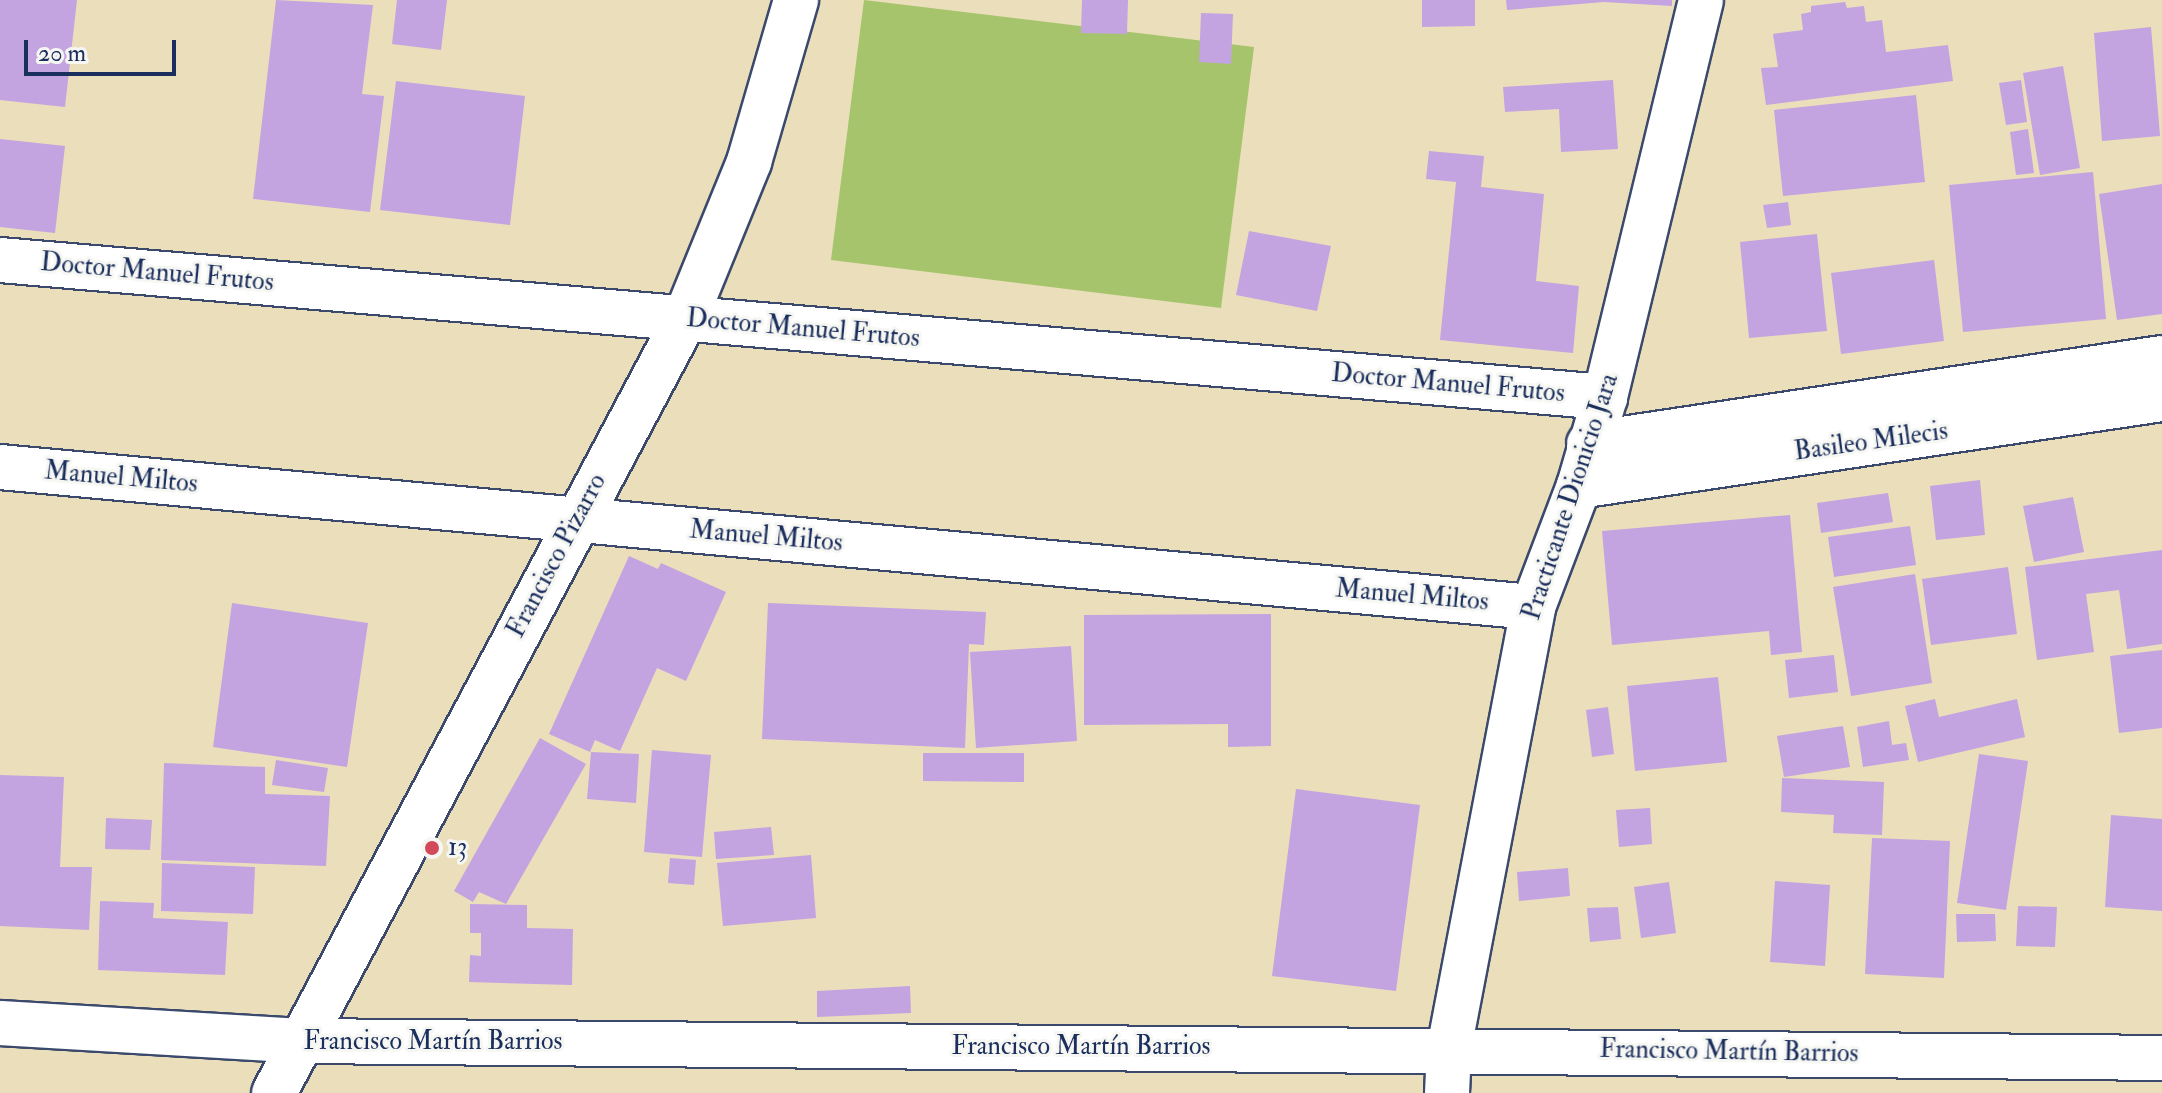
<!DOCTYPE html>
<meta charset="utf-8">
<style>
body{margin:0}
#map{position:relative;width:2162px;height:1093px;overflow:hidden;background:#ebdebb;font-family:"IM FELL Double Pica",serif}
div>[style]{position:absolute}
.green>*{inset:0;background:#a6c46b}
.building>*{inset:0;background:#c4a3e1}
.roads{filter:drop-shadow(2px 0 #3a496c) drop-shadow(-2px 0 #3a496c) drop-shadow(0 2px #3a496c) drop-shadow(0 -2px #3a496c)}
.minor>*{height:44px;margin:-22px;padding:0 22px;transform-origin:22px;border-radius:22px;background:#fff}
.dots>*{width:22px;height:22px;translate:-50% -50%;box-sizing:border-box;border:4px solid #f6f6f2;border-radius:50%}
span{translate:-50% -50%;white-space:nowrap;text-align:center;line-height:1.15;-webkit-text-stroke:6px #f6f6f2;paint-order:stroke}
.street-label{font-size:26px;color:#1b2f5e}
.poi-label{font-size:26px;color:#1b2f5e}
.left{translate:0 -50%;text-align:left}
.scale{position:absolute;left:24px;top:40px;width:152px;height:36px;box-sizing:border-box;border:4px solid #1b2f5e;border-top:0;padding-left:10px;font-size:24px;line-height:28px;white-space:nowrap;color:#1b2f5e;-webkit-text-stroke:6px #f6f6f2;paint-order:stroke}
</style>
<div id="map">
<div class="green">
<div style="clip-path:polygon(864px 0,1254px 47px,1221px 308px,831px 260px)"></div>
</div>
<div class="building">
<div style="clip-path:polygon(0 0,77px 0,65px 107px,0 100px)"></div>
<div style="clip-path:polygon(276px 0,373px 5px,362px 94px,384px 96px,370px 212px,253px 199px)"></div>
<div style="clip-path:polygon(397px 0,447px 0,441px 50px,392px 44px)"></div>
<div style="clip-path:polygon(1082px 0,1128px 0,1127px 34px,1081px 33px)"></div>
<div style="clip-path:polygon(1422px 0,1475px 0,1475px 26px,1422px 27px)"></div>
<div style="clip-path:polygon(1506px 0,1672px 0,1672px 6px,1604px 2px,1507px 10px)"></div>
<div style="clip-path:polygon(1845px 2px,1847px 8px,1864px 6px,1866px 22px,1882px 20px,1886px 52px,1948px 45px,1953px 81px,1766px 105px,1761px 68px,1778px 67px,1773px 34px,1803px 30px,1801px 14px,1811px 12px,1811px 6px)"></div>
<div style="clip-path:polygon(1201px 13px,1233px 14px,1231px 64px,1199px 62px)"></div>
<div style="clip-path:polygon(2151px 27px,2160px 136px,2102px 141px,2094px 33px)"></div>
<div style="clip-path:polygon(2063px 66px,2080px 168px,2040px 175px,2023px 73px)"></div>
<div style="clip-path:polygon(1613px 80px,1618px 149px,1561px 152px,1559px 109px,1505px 112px,1503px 87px)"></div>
<div style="clip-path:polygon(2021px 80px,2027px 122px,2006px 125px,1999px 83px)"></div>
<div style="clip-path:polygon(396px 81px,525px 96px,510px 225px,380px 210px)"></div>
<div style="clip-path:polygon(1916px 95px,1925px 182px,1783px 196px,1774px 110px)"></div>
<div style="clip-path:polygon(2028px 129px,2034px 173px,2016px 175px,2010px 132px)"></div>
<div style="clip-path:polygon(0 139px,65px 146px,55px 233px,0 227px)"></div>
<div style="clip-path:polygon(1429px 151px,1484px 156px,1481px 187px,1544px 194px,1536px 281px,1579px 286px,1573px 353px,1440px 340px,1456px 182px,1426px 179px)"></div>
<div style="clip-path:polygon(2093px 172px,2106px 319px,1963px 332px,1949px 185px)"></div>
<div style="clip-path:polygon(2162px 184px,2162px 314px,2117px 320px,2099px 194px)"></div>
<div style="clip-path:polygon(1788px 202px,1791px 225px,1767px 228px,1763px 205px)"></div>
<div style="clip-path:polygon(1249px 231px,1331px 246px,1317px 311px,1236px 295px)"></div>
<div style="clip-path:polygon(1817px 234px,1827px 331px,1749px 338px,1740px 242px)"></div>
<div style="clip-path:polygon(1934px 260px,1944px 341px,1841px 354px,1831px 273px)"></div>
<div style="clip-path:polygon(1980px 480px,1985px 535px,1936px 540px,1930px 486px)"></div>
<div style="clip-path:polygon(1888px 493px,1893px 522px,1821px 533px,1817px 503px)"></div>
<div style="clip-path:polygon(2073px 497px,2084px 552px,2034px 562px,2023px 506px)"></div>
<div style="clip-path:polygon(1790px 515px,1802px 652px,1771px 655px,1769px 631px,1612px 645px,1602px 531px)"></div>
<div style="clip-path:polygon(1910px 526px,1916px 565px,1834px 577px,1828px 537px)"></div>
<div style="clip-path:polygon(2162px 550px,2162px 644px,2127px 649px,2119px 590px,2086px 594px,2094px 652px,2037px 660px,2025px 567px)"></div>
<div style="clip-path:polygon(629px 556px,658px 569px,661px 563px,726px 592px,686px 681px,657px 668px,620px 751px,595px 740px,590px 752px,549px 734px)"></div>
<div style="clip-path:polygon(2008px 567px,2017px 634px,1931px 645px,1922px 579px)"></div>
<div style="clip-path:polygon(1915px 574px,1932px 683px,1851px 696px,1833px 587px)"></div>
<div style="clip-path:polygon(232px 603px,368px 623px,347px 767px,213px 747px)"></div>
<div style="clip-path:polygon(768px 603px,986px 612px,984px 645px,969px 644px,965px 748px,762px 739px)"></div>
<div style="clip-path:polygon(1271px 614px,1271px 746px,1228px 747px,1228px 724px,1084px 725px,1084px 615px)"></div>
<div style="clip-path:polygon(1071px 646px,1077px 741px,976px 748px,970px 652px)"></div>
<div style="clip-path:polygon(2162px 650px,2162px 728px,2119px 733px,2110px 656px)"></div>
<div style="clip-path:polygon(1834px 655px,1838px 692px,1789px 698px,1785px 660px)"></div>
<div style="clip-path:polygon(1718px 677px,1727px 762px,1635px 771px,1627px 686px)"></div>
<div style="clip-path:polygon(1935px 699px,1939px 717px,2017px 699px,2025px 737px,1918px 762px,1905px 706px)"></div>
<div style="clip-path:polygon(1608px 707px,1614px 754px,1592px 757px,1586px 710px)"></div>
<div style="clip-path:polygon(1889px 721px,1892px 745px,1906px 743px,1909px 760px,1863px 767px,1857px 727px)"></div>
<div style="clip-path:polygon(1843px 726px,1850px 767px,1784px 777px,1777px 736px)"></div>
<div style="clip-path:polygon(540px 738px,586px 764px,506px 904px,479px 892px,473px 902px,454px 891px)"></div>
<div style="clip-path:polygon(652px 750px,711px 755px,702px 857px,644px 852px)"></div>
<div style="clip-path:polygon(591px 752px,639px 754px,636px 803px,587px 799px)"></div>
<div style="clip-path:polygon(923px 753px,1024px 753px,1024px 782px,923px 781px)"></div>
<div style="clip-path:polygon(1979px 754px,2028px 761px,2006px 910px,1957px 903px)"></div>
<div style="clip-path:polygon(276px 760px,328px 768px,324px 792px,272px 785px)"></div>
<div style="clip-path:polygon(164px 763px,265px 767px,265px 794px,330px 796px,326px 866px,161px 860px)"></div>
<div style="clip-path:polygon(0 775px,64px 777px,60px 867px,92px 867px,89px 930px,0 926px)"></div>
<div style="clip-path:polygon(1782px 778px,1884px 782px,1882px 835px,1833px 833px,1834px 815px,1781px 812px)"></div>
<div style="clip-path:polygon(1296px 789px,1420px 805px,1396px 991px,1272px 976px)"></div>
<div style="clip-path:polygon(1650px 808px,1652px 844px,1619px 847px,1616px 810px)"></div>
<div style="clip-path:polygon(2111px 815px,2162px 819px,2162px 911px,2105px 907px)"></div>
<div style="clip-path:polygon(106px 818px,152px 820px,150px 850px,105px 849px)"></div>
<div style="clip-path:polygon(771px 827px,774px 855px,716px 859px,714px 832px)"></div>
<div style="clip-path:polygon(1872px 838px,1950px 841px,1944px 978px,1865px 974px)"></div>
<div style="clip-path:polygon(811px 855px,816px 918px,723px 926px,717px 863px)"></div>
<div style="clip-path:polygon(670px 858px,696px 860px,694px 885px,668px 883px)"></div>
<div style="clip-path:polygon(162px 863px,255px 867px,253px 914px,161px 911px)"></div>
<div style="clip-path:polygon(1568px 868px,1570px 896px,1519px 901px,1517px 872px)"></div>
<div style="clip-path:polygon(1775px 881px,1830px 885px,1825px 966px,1770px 962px)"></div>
<div style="clip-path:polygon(1669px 882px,1676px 933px,1641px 938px,1634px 887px)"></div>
<div style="clip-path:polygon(100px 901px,154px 903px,153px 918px,228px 922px,225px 975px,98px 970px)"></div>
<div style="clip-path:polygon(470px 904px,527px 905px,527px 928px,573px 929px,572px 985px,469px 982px,470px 955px,481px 956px,481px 933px,470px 933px)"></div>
<div style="clip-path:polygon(2018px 906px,2057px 907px,2055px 947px,2016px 946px)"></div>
<div style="clip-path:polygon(1618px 907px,1621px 939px,1590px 942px,1587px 908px)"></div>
<div style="clip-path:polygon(1956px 914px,1995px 914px,1996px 941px,1957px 942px)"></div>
<div style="clip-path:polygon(910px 986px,911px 1013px,817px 1017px,817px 991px)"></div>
</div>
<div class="roads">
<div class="minor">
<div style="left:0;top:260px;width:1611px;rotate:4.88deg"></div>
<div style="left:1589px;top:444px;width:579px;rotate:-8.54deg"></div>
<div style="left:0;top:467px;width:1539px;rotate:5.22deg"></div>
<div style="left:1579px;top:486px;width:589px;rotate:-8.49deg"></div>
<div style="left:0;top:1023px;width:301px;rotate:3.4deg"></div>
<div style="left:300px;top:1041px;width:1862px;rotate:0.52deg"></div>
<div style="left:274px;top:1093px;width:876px;rotate:-62.03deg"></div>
<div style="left:685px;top:319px;width:170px;rotate:-67.8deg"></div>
<div style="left:749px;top:162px;width:169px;rotate:-73.8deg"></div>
<div style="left:1447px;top:1093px;width:44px;rotate:-87.4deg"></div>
<div style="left:1449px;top:1049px;width:450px;rotate:-79.2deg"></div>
<div style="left:1533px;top:607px;width:129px;rotate:-69.2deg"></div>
<div style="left:1579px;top:486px;width:93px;rotate:-73.7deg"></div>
<div style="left:1605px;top:397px;width:408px;rotate:-76.4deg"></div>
</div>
</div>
<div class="dots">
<div style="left:432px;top:848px;background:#d1495b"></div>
</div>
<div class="street-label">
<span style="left:157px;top:273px;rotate:5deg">Doctor Manuel Frutos</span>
<span style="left:803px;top:329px;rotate:5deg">Doctor Manuel Frutos</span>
<span style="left:1448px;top:384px;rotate:5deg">Doctor Manuel Frutos</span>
<span style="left:1871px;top:442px;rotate:-8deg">Basileo Milecis</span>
<span style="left:121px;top:478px;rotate:5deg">Manuel Miltos</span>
<span style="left:1571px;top:497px;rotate:-72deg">Practicante Dionicio Jara</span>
<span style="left:766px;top:537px;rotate:5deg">Manuel Miltos</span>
<span style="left:557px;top:556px;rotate:-62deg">Francisco Pizarro</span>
<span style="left:1412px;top:596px;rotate:5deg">Manuel Miltos</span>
<span style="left:433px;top:1042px">Francisco Martín Barrios</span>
<span style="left:1081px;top:1047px">Francisco Martín Barrios</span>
<span style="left:1729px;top:1052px;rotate:1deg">Francisco Martín Barrios</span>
</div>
<div class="poi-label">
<span class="left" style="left:448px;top:848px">13</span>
</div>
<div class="scale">20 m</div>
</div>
